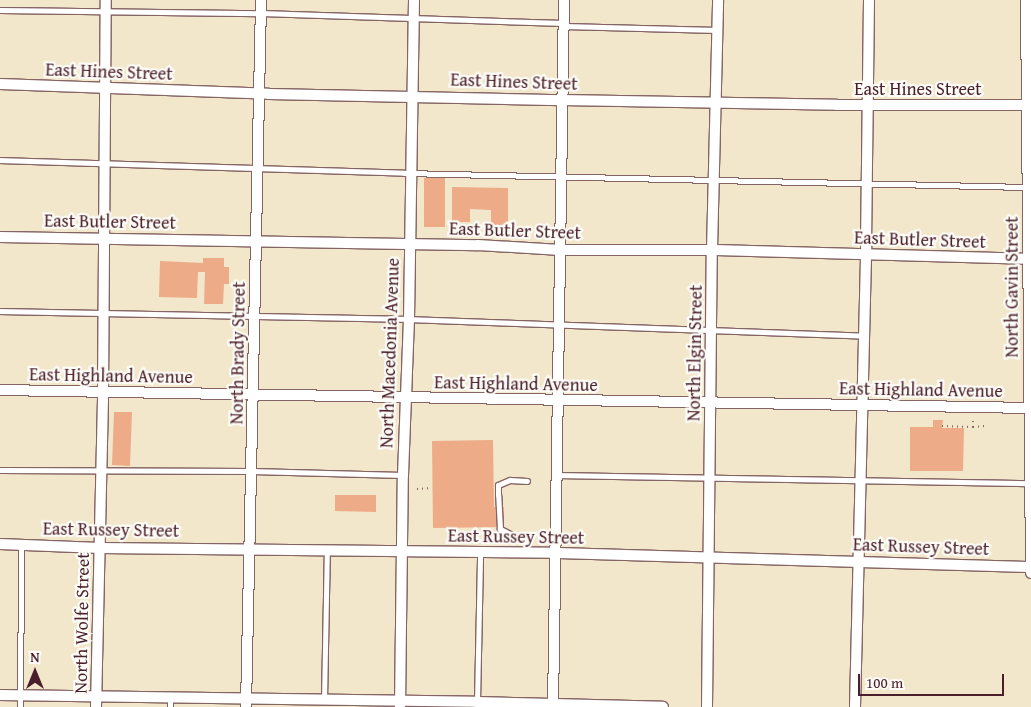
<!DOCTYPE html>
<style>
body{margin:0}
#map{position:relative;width:1031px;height:707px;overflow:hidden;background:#f2e6cb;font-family:"Gentium Book Plus",serif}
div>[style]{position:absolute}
.building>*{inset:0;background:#eeab87}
.path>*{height:2px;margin-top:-1px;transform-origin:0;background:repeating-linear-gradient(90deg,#856563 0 1px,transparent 0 5px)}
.roads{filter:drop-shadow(1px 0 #856563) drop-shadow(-1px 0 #856563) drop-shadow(0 1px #856563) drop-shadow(0 -1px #856563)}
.lane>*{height:5px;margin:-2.5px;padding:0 2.5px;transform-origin:2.5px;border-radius:2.5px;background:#fff}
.street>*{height:10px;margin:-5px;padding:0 5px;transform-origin:5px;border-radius:5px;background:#fff}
span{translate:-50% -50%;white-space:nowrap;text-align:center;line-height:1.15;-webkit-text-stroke:4.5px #fdfcf7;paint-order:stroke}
.street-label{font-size:18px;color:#4a1f2b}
.north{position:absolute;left:10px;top:647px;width:50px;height:50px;-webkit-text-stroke:4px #fdfcf7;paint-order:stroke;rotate:0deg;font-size:14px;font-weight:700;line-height:20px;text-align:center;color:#4a1f2b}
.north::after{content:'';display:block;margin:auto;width:18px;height:22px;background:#4a1f2b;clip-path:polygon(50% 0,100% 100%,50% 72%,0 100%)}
.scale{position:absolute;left:858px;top:674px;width:146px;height:22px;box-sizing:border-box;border:2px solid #4a1f2b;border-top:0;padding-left:6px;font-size:15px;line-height:18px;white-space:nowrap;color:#4a1f2b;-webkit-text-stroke:4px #fdfcf7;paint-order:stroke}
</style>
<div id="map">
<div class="building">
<div style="clip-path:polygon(424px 178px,445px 178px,445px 227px,424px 227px)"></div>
<div style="clip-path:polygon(452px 187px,508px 188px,508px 225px,491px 225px,491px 210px,470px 209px,470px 222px,452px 222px)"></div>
<div style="clip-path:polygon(203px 258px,224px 258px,224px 267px,229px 267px,229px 284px,224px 284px,223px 304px,204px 304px,205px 272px,198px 272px,197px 298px,159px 297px,160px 261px,203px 263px)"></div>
<div style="clip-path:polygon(114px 412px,132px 412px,130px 466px,112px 465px)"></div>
<div style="clip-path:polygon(933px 420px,943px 420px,942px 428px,964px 428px,963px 471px,910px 471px,910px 427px,933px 427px)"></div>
<div style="clip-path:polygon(493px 440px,494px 507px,504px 507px,504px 527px,433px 528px,432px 441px)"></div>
<div style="clip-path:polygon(335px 495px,376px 495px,376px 512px,335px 511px)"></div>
</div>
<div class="path">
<div style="left:942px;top:426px;width:31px;rotate:2deg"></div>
<div style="left:973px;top:427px;width:8px;rotate:-90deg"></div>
<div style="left:973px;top:427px;width:12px;rotate:-5deg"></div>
<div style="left:417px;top:489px;width:15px;rotate:-4deg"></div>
</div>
<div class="roads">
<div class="lane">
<div style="left:0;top:10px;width:261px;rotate:0.7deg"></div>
<div style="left:261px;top:13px;width:303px;rotate:1.9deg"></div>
<div style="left:564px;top:26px;width:154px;rotate:1.5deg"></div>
<div style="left:0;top:160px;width:404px;rotate:1.8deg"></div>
<div style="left:404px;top:173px;width:624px;rotate:1.29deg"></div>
<div style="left:0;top:311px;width:409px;rotate:1.1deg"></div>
<div style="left:409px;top:319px;width:455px;rotate:2.1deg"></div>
<div style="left:0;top:470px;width:251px;rotate:0.2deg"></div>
<div style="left:251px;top:471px;width:152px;rotate:1.5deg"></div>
<div style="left:556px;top:475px;width:473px;rotate:1deg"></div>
<div style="left:526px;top:537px;width:12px;rotate:-175deg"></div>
<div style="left:514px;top:536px;width:16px;rotate:-153deg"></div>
<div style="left:500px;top:529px;width:34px;rotate:-93deg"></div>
<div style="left:498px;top:495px;width:10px;rotate:-90deg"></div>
<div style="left:498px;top:485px;width:13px;rotate:-23deg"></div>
<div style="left:510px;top:480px;width:17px;rotate:3deg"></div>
<div style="left:170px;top:698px;width:9px;rotate:90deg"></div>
<div style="left:324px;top:700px;width:151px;rotate:-88.9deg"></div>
<div style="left:477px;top:702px;width:149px;rotate:-88.8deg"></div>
<div style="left:20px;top:707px;width:162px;rotate:-89.6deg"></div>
</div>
<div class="street">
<div style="left:1026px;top:0;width:573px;rotate:89.5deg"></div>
<div style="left:0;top:84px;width:269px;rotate:2.1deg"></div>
<div style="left:269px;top:94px;width:293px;rotate:1.2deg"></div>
<div style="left:562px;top:100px;width:275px;rotate:1deg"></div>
<div style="left:837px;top:105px;width:190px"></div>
<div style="left:0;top:237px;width:478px;rotate:1deg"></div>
<div style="left:478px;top:245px;width:83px;rotate:3.4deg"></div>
<div style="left:561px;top:250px;width:151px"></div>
<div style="left:712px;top:250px;width:317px;rotate:1.6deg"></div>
<div style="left:0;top:390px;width:1031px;rotate:1deg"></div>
<div style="left:0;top:544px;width:100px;rotate:2.3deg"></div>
<div style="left:100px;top:548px;width:455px;rotate:0.6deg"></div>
<div style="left:555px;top:553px;width:476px;rotate:1.7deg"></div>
<div style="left:0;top:695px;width:477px;rotate:0.8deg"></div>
<div style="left:477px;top:702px;width:186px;rotate:1.5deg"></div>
<div style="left:96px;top:707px;width:315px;rotate:-88.7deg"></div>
<div style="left:103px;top:392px;width:392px;rotate:-89.6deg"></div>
<div style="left:246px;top:707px;width:707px;rotate:-88.78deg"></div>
<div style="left:400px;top:707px;width:232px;rotate:-89.3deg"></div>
<div style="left:403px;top:475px;width:156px;rotate:-87.8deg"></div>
<div style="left:409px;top:319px;width:319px;rotate:-89.1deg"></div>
<div style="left:553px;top:707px;width:707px;rotate:-89.11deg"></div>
<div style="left:707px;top:707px;width:457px;rotate:-89.4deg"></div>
<div style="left:712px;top:250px;width:250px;rotate:-88.6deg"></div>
<div style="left:855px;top:707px;width:461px;rotate:-88.6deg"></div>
<div style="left:866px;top:246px;width:246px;rotate:-89.3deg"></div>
</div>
</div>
<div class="street-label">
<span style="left:109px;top:72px;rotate:2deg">East Hines Street</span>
<span style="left:514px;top:82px;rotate:2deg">East Hines Street</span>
<span style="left:918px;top:89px">East Hines Street</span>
<span style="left:110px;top:222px;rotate:1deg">East Butler Street</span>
<span style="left:515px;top:231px;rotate:2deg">East Butler Street</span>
<span style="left:920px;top:240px;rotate:2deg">East Butler Street</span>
<span style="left:1012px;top:287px;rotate:-90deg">North Gavin Street</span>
<span style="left:238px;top:353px;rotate:-89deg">North Brady Street</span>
<span style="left:390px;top:353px;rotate:-88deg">North Macedonia Avenue</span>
<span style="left:695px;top:353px;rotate:-89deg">North Elgin Street</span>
<span style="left:111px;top:376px;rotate:1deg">East Highland Avenue</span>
<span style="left:516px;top:384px;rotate:1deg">East Highland Avenue</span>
<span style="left:921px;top:390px;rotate:1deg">East Highland Avenue</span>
<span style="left:111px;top:530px;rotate:1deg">East Russey Street</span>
<span style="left:516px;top:537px;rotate:1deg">East Russey Street</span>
<span style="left:921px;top:547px;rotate:2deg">East Russey Street</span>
<span style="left:82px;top:623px;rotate:-89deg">North Wolfe Street</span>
</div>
<div class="north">N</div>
<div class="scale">100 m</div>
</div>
